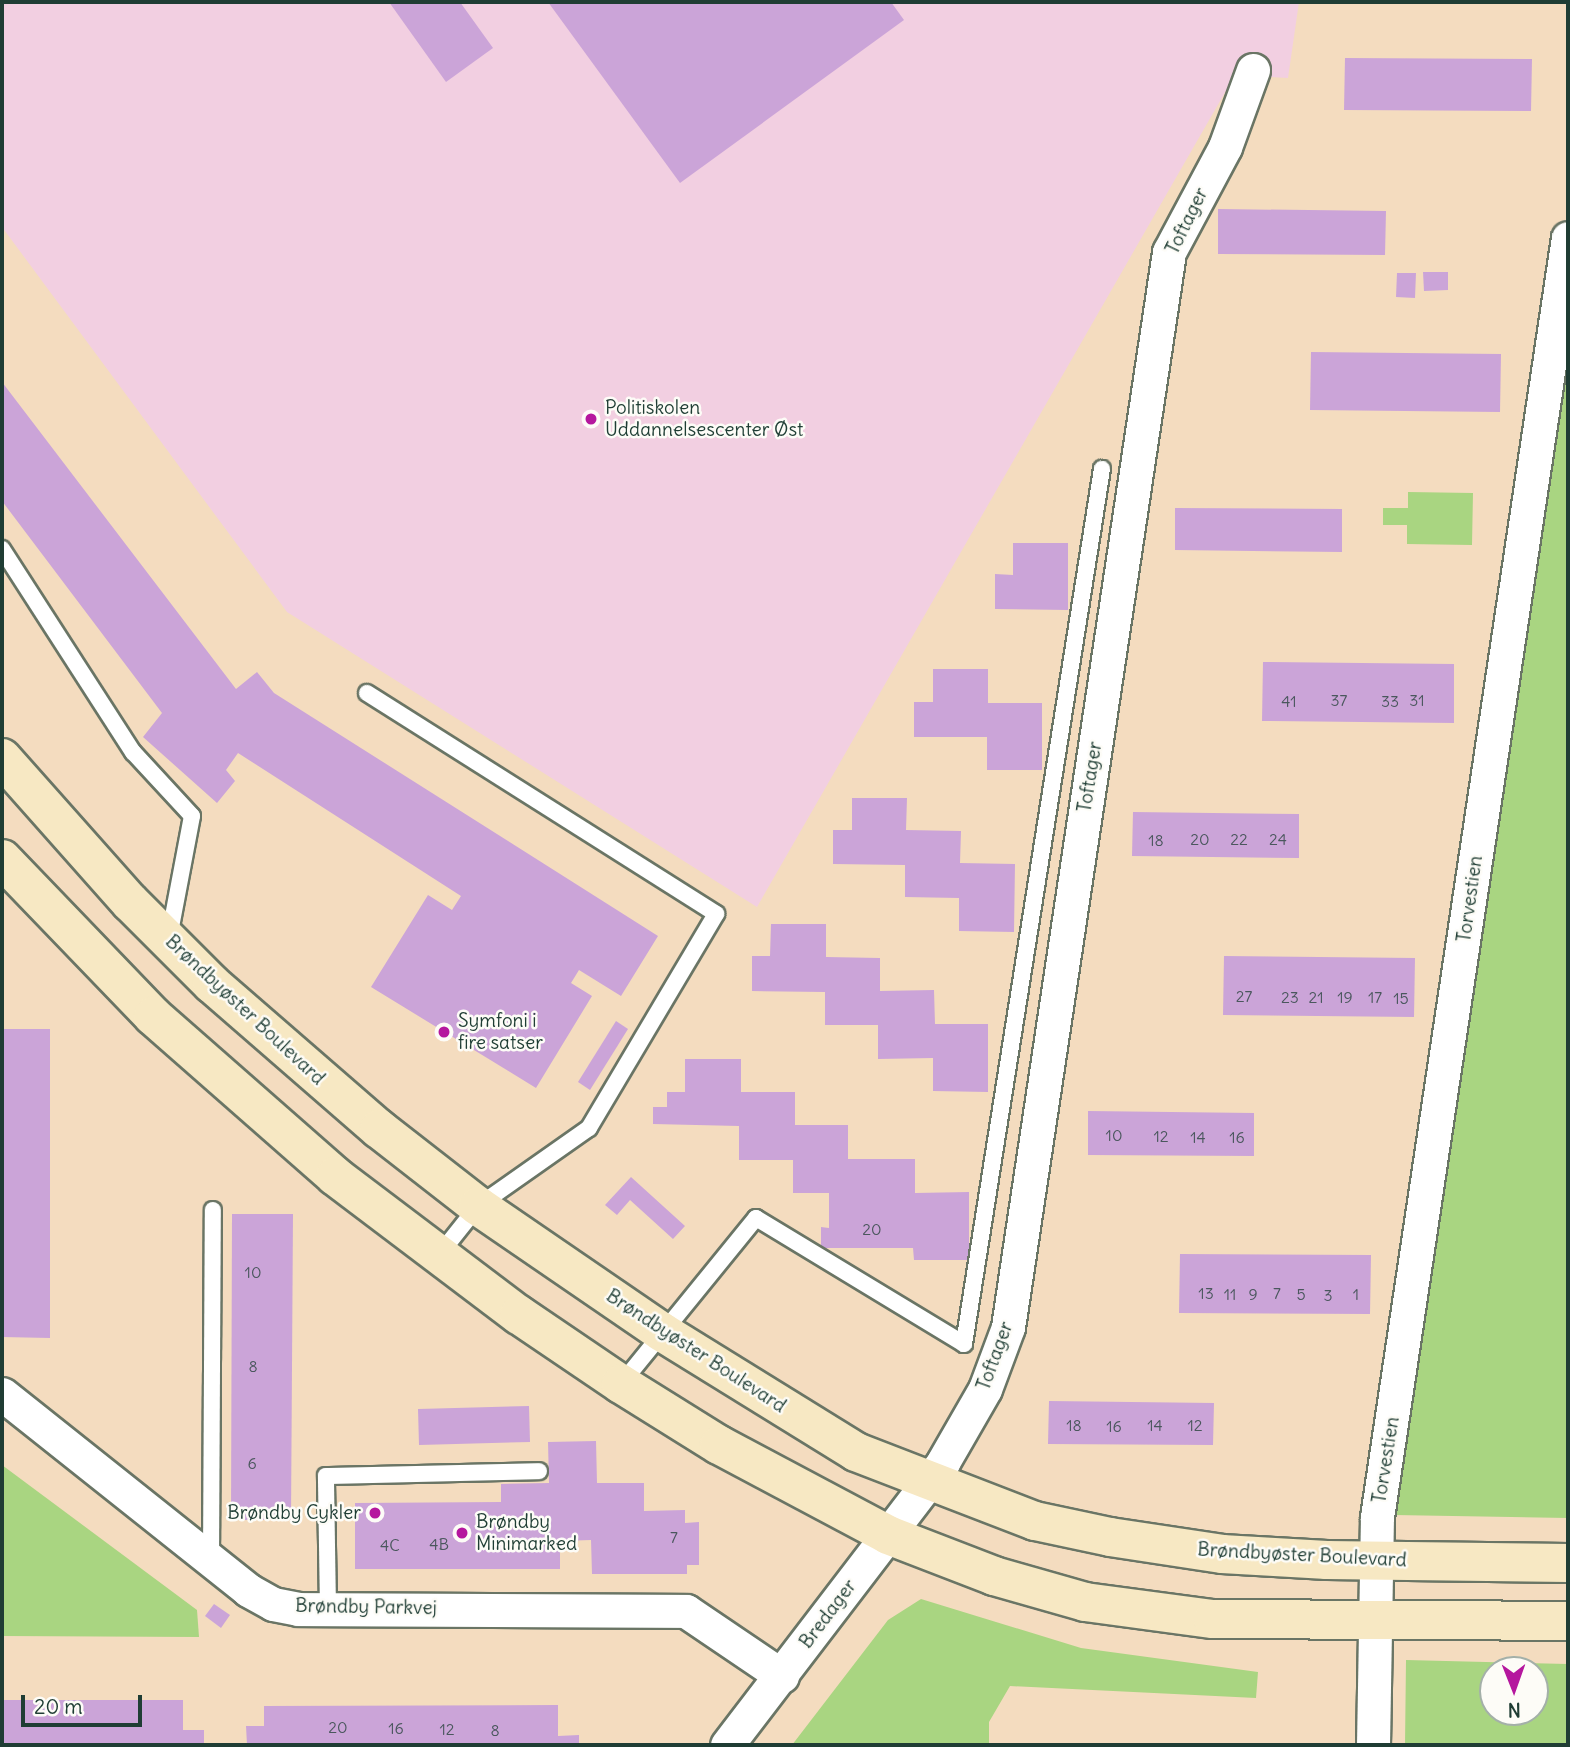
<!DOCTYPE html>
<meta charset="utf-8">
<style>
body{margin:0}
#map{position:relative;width:1570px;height:1747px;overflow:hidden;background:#f4dcbf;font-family:Delius,sans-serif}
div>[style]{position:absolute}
.built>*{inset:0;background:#f2cfe1}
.green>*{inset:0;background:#a9d581}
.building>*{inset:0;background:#cba4d8}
.roads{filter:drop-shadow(2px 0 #6a7565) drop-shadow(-2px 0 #6a7565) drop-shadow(0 2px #6a7565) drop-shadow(0 -2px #6a7565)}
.lane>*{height:16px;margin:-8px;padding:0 8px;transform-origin:8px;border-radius:8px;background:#fff}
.street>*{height:33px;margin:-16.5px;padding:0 16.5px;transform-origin:16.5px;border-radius:16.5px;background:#fff}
.secondary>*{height:38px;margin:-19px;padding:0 19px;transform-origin:19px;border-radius:19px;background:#f7e8c3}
.dots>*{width:19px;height:19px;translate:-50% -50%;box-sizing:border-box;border:4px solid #fdfcf7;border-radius:50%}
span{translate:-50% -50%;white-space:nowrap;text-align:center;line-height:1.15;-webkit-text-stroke:5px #fdfcf7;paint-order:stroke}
.number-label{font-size:16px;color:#4a575d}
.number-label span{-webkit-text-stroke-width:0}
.street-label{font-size:19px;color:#1f3d34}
.poi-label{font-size:19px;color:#1f3d34}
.left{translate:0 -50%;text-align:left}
.right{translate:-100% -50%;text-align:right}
.frame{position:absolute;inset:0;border:4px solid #1f3d34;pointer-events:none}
.north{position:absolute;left:1479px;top:1656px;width:70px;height:70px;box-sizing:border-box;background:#fdfcf7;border:2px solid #a4b0a9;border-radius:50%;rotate:179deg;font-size:19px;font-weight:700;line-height:28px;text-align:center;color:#1f3d34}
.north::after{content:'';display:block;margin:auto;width:24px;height:32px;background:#b5179e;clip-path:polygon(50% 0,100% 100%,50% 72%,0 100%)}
.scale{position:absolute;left:21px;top:1695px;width:121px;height:32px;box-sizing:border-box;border:4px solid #1f3d34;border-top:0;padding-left:9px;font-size:21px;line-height:24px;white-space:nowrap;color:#1f3d34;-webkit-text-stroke:5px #fdfcf7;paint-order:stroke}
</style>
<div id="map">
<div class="built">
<div style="clip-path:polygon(2px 2px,1299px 2px,1288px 78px,1235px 75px,757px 907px,287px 612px,2px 227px)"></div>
</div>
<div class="green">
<div style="clip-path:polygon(1568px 316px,1568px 1518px,1394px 1515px)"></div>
<div style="clip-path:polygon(1408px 492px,1473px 493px,1472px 545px,1407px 544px,1407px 525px,1383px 525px,1383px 508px,1408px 508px)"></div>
<div style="clip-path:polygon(2px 1465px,197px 1610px,199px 1637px,2px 1636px)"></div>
<div style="clip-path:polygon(921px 1599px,1081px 1648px,1258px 1672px,1256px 1698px,1010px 1686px,989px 1722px,989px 1745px,792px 1745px,888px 1620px)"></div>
<div style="clip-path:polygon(evenodd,1406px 1660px,1568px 1664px,1568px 1745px,1405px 1745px,1406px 1660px,1535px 1670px,1535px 1712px,1493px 1712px,1493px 1670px,1535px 1670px)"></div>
</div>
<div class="building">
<div style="clip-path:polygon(389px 2px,460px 2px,493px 48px,446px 82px)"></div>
<div style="clip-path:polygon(548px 2px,891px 2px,904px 20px,680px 183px)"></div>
<div style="clip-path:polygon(1345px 58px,1532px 59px,1531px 111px,1344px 110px)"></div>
<div style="clip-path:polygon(1218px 209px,1386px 211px,1385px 255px,1218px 254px)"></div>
<div style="clip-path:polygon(1423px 272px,1448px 272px,1448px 290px,1424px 291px)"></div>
<div style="clip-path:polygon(1397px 273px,1416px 273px,1415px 298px,1396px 297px)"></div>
<div style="clip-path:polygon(1311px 352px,1501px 354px,1500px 412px,1310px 410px)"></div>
<div style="clip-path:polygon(2px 382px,236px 689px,257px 672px,274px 693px,658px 936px,621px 996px,579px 970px,571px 983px,592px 996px,536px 1088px,371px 987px,428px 895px,452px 910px,461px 896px,238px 753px,226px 770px,235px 781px,217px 803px,143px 737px,162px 713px,2px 501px)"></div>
<div style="clip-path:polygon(1175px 508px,1342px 509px,1342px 552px,1175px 550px)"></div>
<div style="clip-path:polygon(1013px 543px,1068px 543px,1068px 610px,995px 609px,995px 574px,1013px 575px)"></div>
<div style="clip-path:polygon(1263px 662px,1454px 664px,1454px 723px,1262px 721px)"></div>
<div style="clip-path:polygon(933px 669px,988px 669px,988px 703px,1042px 703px,1042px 770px,987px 770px,987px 737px,914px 737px,914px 702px,933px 702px)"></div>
<div style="clip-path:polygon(852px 798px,907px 798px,906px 830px,961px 831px,960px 863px,1015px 864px,1014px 932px,959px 931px,959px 898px,905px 897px,905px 865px,833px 864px,833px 830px,852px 830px)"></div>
<div style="clip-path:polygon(1133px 812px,1299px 814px,1299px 858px,1132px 856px)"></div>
<div style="clip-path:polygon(771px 924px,826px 924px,826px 957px,880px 958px,880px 991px,934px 990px,935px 1024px,988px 1024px,988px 1092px,933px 1091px,933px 1058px,878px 1059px,878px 1025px,825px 1025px,825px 992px,752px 991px,752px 956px,770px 956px)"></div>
<div style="clip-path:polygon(1224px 956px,1415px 958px,1414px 1017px,1223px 1015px)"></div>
<div style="clip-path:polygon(616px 1021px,628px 1029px,590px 1090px,578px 1082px)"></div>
<div style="clip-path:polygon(2px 1029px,50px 1029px,50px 1338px,2px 1337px)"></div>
<div style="clip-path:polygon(685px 1059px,741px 1059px,741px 1092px,795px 1092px,795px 1125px,848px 1125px,848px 1159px,915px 1159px,915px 1193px,969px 1192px,969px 1260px,914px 1260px,913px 1248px,821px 1248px,821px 1227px,829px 1228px,829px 1193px,793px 1193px,793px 1160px,739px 1160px,739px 1126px,653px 1124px,653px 1107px,667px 1107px,667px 1092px,685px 1092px)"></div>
<div style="clip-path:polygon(1088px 1111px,1254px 1113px,1254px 1156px,1088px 1155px)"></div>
<div style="clip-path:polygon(631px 1177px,685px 1226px,673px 1239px,630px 1200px,617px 1215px,605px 1205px)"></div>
<div style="clip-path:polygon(232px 1214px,293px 1214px,291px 1520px,231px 1520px)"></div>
<div style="clip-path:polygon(1180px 1254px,1371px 1255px,1370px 1314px,1179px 1313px)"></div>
<div style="clip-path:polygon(1049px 1401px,1214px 1403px,1213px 1445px,1048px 1444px)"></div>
<div style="clip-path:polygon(529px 1406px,530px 1442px,419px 1445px,418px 1409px)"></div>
<div style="clip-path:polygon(596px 1441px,597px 1483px,644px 1483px,644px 1511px,685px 1510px,685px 1523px,699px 1522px,699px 1565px,687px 1565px,687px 1574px,592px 1574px,591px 1540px,560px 1541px,560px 1569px,355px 1569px,355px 1503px,501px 1502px,501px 1484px,549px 1483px,548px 1442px)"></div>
<div style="clip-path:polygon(214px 1604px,230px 1615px,221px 1628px,205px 1616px)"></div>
<div style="clip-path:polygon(2px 1700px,183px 1700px,183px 1730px,204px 1730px,204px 1745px,2px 1745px)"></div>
<div style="clip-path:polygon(558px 1705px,558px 1736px,579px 1735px,579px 1745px,247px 1745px,246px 1726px,264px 1726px,264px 1706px)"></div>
</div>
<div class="roads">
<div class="lane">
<div style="left:2px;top:549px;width:242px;rotate:57.2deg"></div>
<div style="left:133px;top:752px;width:87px;rotate:47.3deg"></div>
<div style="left:192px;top:816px;width:124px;rotate:100.7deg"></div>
<div style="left:367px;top:693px;width:413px;rotate:32.3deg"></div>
<div style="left:716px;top:914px;width:249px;rotate:120.7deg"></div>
<div style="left:589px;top:1128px;width:136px;rotate:144.9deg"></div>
<div style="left:478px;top:1206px;width:63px;rotate:128.5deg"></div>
<div style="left:621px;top:1384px;width:214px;rotate:-50.9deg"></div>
<div style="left:756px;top:1218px;width:243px;rotate:31.2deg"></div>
<div style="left:964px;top:1344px;width:886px;rotate:-81.04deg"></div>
<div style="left:211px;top:1558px;width:348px;rotate:-89.7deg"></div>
<div style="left:328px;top:1609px;width:133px;rotate:-90.9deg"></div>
<div style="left:326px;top:1476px;width:213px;rotate:-1.3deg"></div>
</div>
<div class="street">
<div style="left:2px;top:1394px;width:315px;rotate:38.5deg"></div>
<div style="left:248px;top:1590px;width:29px;rotate:29deg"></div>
<div style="left:273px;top:1604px;width:25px;rotate:11deg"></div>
<div style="left:298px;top:1609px;width:388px;rotate:0.3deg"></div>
<div style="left:686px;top:1611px;width:116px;rotate:34.1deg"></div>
<div style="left:727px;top:1745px;width:356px;rotate:-52.6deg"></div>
<div style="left:943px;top:1462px;width:84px;rotate:-60.1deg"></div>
<div style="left:985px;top:1389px;width:66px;rotate:-69.6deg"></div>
<div style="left:1008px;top:1327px;width:1087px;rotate:-81.48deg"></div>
<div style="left:1169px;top:252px;width:119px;rotate:-61.9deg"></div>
<div style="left:1225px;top:147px;width:82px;rotate:-70deg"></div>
<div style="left:1373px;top:1745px;width:228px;rotate:-89deg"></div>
<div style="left:1377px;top:1517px;width:1293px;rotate:-81.51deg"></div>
</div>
<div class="secondary">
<div style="left:2px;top:758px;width:193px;rotate:48.4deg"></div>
<div style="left:130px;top:902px;width:116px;rotate:45deg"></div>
<div style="left:212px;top:984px;width:221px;rotate:41deg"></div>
<div style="left:379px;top:1129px;width:125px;rotate:37.9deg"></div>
<div style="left:478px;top:1206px;width:223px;rotate:34.4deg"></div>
<div style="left:662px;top:1332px;width:228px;rotate:31.7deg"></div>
<div style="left:856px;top:1452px;width:192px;rotate:21.1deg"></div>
<div style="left:1035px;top:1521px;width:77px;rotate:12deg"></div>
<div style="left:1110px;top:1537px;width:113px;rotate:8.6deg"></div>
<div style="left:1222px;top:1554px;width:105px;rotate:3.3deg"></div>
<div style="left:1327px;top:1560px;width:241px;rotate:0.7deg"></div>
<div style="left:2px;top:859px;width:218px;rotate:46.1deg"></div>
<div style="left:153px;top:1016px;width:242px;rotate:41.3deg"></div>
<div style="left:335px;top:1176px;width:231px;rotate:37.1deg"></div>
<div style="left:519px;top:1315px;width:123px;rotate:34.1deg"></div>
<div style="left:621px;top:1384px;width:115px;rotate:31.9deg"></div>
<div style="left:719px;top:1445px;width:191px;rotate:28deg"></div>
<div style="left:888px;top:1535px;width:114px;rotate:21.1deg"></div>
<div style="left:994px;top:1576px;width:95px;rotate:15.9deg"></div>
<div style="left:1085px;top:1602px;width:129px;rotate:7.6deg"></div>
<div style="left:1213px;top:1619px;width:355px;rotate:0.3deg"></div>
</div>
</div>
<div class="dots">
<div style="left:591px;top:419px;background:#b5179e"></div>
<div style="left:444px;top:1032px;background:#b5179e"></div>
<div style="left:375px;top:1513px;background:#b5179e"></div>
<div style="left:462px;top:1533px;background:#b5179e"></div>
</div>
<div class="number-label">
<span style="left:1339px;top:700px">37</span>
<span style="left:1417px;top:700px">31</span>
<span style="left:1289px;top:701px">41</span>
<span style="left:1390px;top:701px">33</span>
<span style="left:1200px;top:839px">20</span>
<span style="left:1239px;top:839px">22</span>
<span style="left:1278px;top:839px">24</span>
<span style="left:1156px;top:840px">18</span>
<span style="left:1244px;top:996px">27</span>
<span style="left:1290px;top:997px">23</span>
<span style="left:1316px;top:997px">21</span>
<span style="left:1345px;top:997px">19</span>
<span style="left:1375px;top:997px">17</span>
<span style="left:1401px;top:998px">15</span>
<span style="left:1114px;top:1135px">10</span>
<span style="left:1161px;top:1136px">12</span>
<span style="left:1198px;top:1137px">14</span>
<span style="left:1237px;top:1137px">16</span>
<span style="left:872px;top:1229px">20</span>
<span style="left:253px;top:1272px">10</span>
<span style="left:1206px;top:1293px">13</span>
<span style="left:1277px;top:1293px">7</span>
<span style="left:1230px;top:1294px">11</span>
<span style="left:1253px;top:1294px">9</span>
<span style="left:1301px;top:1294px">5</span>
<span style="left:1356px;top:1294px">1</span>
<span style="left:1328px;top:1295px">3</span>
<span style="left:253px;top:1366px">8</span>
<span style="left:1074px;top:1425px">18</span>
<span style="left:1155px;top:1425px">14</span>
<span style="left:1195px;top:1425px">12</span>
<span style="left:1114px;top:1426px">16</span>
<span style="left:252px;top:1463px">6</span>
<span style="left:674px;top:1537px">7</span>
<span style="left:439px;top:1544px">4B</span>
<span style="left:390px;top:1545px">4C</span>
<span style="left:338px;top:1727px">20</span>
<span style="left:396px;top:1728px">16</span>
<span style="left:447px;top:1729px">12</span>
<span style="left:495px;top:1730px">8</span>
</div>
<div class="street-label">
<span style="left:1187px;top:221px;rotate:-64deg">Toftager</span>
<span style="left:1090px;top:777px;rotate:-81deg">Toftager</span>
<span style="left:1470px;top:899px;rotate:-82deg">Torvestien</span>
<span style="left:245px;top:1010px;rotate:43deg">Brøndbyøster Boulevard</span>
<span style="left:696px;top:1351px;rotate:33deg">Brøndbyøster Boulevard</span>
<span style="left:995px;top:1356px;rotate:-70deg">Toftager</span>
<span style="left:1386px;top:1460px;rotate:-81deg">Torvestien</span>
<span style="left:1302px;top:1555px;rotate:3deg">Brøndbyøster Boulevard</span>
<span style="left:366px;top:1607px;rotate:1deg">Brøndby Parkvej</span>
<span style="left:828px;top:1614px;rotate:-53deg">Bredager</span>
</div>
<div class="poi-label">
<span class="left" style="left:605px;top:419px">Politiskolen<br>Uddannelsescenter Øst</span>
<span class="left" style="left:458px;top:1032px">Symfoni i<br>fire satser</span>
<span class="right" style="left:361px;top:1513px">Brøndby Cykler</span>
<span class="left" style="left:476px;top:1533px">Brøndby<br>Minimarked</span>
</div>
<div class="frame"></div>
<div class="north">N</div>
<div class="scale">20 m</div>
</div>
